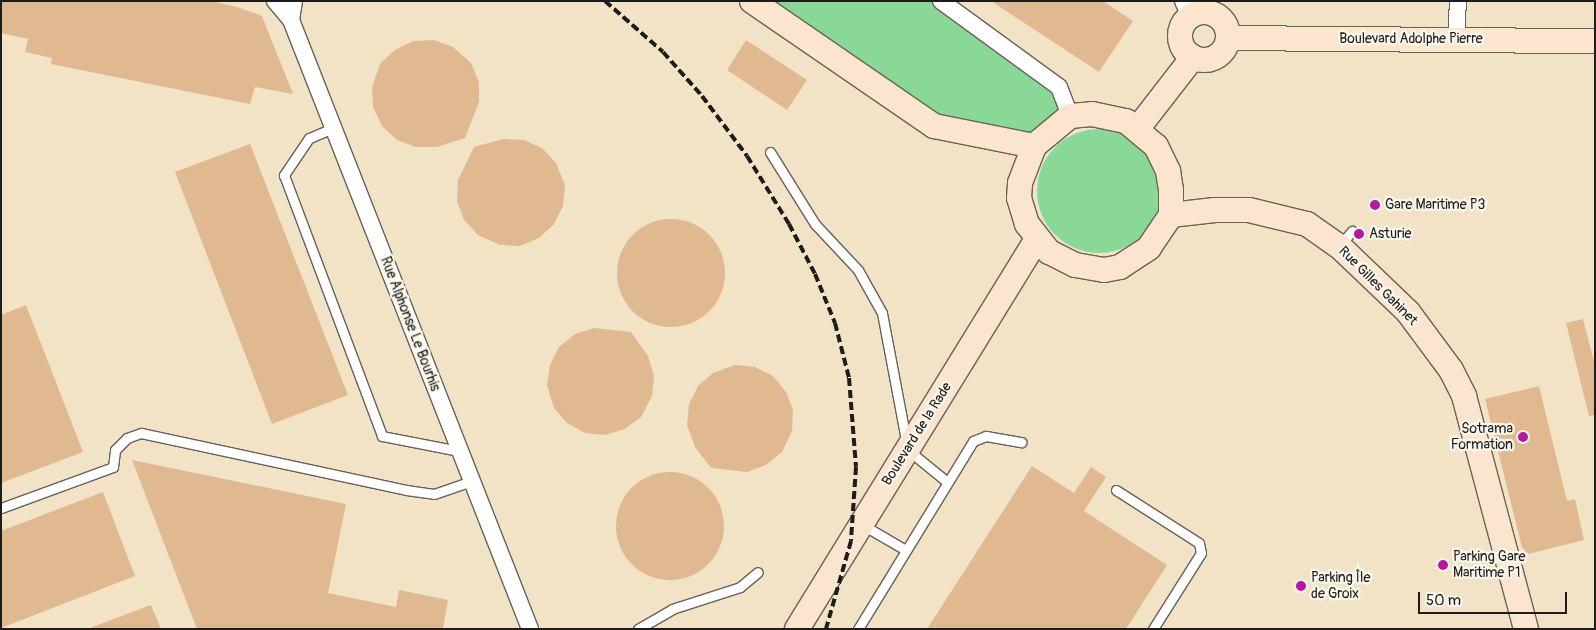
<!DOCTYPE html>
<meta charset="utf-8">
<style>
body{margin:0}
#map{position:relative;width:1596px;height:630px;overflow:hidden;background:#f2e2c6;font-family:Pangolin,sans-serif}
div>[style]{position:absolute}
.green>*{inset:0;background:#8ad897}
.round{border-radius:50%}
.building>*{inset:0;background:#e1b991}
.roads{filter:drop-shadow(1px 0 #676158) drop-shadow(-1px 0 #676158) drop-shadow(0 1px #676158) drop-shadow(0 -1px #676158)}
.lane>*{height:9px;margin:-4.5px;padding:0 4.5px;transform-origin:4.5px;border-radius:4.5px;background:#fff}
.street>*{height:16px;margin:-8px;padding:0 8px;transform-origin:8px;border-radius:8px;background:#fff}
.secondary>*{height:24px;margin:-12px;padding:0 12px;transform-origin:12px;border-radius:12px;background:#fce5cf}
.secondary>.ring{margin:-12px;padding:0;box-sizing:content-box;background:none;border:24px solid #fce5cf;border-radius:50%}
.rail>*{height:4px;margin-top:-2px;transform-origin:0;background:repeating-linear-gradient(90deg,#1c1c1c 0 8px,transparent 0 12px)}
.dots>*{width:14px;height:14px;translate:-50% -50%;box-sizing:border-box;border:2px solid #fbf7ec;border-radius:50%}
span{translate:-50% -50%;white-space:nowrap;text-align:center;line-height:1.15;-webkit-text-stroke:4.5px #fbf7ec;paint-order:stroke}
.street-label{font-size:14px;color:#1c1c1c}
.poi-label{font-size:14px;color:#1c1c1c}
.left{translate:0 -50%;text-align:left}
.right{translate:-100% -50%;text-align:right}
.frame{position:absolute;inset:0;border:2px solid #1c1c1c;pointer-events:none}
.scale{position:absolute;left:1418px;top:592px;width:149px;height:22px;box-sizing:border-box;border:2px solid #1c1c1c;border-top:0;padding-left:6px;font-size:15px;line-height:18px;white-space:nowrap;color:#1c1c1c;-webkit-text-stroke:4px #fbf7ec;paint-order:stroke}
</style>
<div id="map">
<div class="green">
<div style="clip-path:polygon(752px 1px,941px 1px,1059px 87px,1070px 116px,1034px 146px,934px 126px)"></div>
<div class="round" style="left:1037px;top:129px;width:124px;height:124px"></div>
</div>
<div class="building">
<div style="clip-path:polygon(1px 1px,211px 1px,237px 7px,262px 16px,293px 94px,255px 87px,250px 104px,51px 64px,52px 58px,25px 52px,28px 39px,1px 33px)"></div>
<div style="clip-path:polygon(991px 1px,1103px 1px,1133px 21px,1099px 72px)"></div>
<div style="clip-path:polygon(434px 40px,453px 47px,471px 63px,479px 82px,479px 102px,465px 138px,437px 147px,416px 147px,397px 140px,382px 126px,373px 107px,372px 87px,380px 64px,395px 50px,413px 41px)"></div>
<div style="clip-path:polygon(746px 40px,807px 80px,787px 110px,727px 70px)"></div>
<div style="clip-path:polygon(503px 139px,524px 140px,542px 148px,556px 163px,565px 185px,563px 206px,554px 224px,539px 238px,520px 246px,500px 245px,478px 235px,464px 220px,457px 201px,458px 180px,474px 147px)"></div>
<div style="clip-path:polygon(250px 144px,348px 395px,272px 424px,175px 172px)"></div>
<div class="round" style="left:617px;top:219px;width:108px;height:108px"></div>
<div style="clip-path:polygon(26px 305px,83px 452px,1px 483px,1px 315px)"></div>
<div style="clip-path:polygon(1583px 319px,1595px 365px,1595px 415px,1589px 416px,1566px 323px)"></div>
<div style="clip-path:polygon(594px 328px,631px 332px,648px 356px,654px 376px,652px 396px,641px 417px,625px 429px,605px 435px,585px 433px,567px 423px,554px 408px,547px 385px,550px 365px,559px 347px,575px 334px)"></div>
<div style="clip-path:polygon(735px 365px,755px 367px,773px 376px,786px 392px,793px 410px,792px 431px,782px 452px,766px 465px,747px 472px,711px 468px,695px 447px,687px 425px,689px 404px,698px 386px,713px 373px)"></div>
<div style="clip-path:polygon(1539px 386px,1567px 501px,1575px 499px,1584px 540px,1524px 555px,1485px 399px)"></div>
<div style="clip-path:polygon(132px 460px,346px 504px,328px 593px,396px 607px,399px 590px,448px 600px,443px 629px,197px 629px)"></div>
<div style="clip-path:polygon(1032px 466px,1074px 493px,1091px 467px,1106px 477px,1084px 511px,1167px 565px,1126px 629px,927px 629px)"></div>
<div class="round" style="left:616px;top:472px;width:108px;height:108px"></div>
<div style="clip-path:polygon(103px 492px,135px 576px,1px 628px,1px 531px)"></div>
<div style="clip-path:polygon(151px 605px,161px 629px,92px 629px,92px 627px)"></div>
</div>
<div class="roads">
<div class="lane">
<div style="left:333px;top:128px;width:26px;rotate:157deg"></div>
<div style="left:309px;top:138px;width:45px;rotate:124deg"></div>
<div style="left:284px;top:175px;width:279px;rotate:69.4deg"></div>
<div style="left:382px;top:436px;width:78px;rotate:11deg"></div>
<div style="left:770px;top:152px;width:85px;rotate:58deg"></div>
<div style="left:815px;top:224px;width:63px;rotate:46.9deg"></div>
<div style="left:858px;top:270px;width:49px;rotate:60.8deg"></div>
<div style="left:882px;top:313px;width:139px;rotate:79.3deg"></div>
<div style="left:908px;top:450px;width:49px;rotate:39.2deg"></div>
<div style="left:1339px;top:246px;width:20px;rotate:-49deg"></div>
<div style="left:1116px;top:490px;width:98px;rotate:32.6deg"></div>
<div style="left:1199px;top:543px;width:10px;rotate:79deg"></div>
<div style="left:1201px;top:553px;width:90px;rotate:122.3deg"></div>
<div style="left:1px;top:508px;width:119px;rotate:-20.1deg"></div>
<div style="left:113px;top:467px;width:17px;rotate:-83deg"></div>
<div style="left:115px;top:450px;width:17px;rotate:-45deg"></div>
<div style="left:127px;top:438px;width:15px;rotate:-20deg"></div>
<div style="left:141px;top:433px;width:271px;rotate:12.1deg"></div>
<div style="left:406px;top:490px;width:28px;rotate:8deg"></div>
<div style="left:434px;top:494px;width:39px;rotate:-19deg"></div>
<div style="left:861px;top:524px;width:50px;rotate:30.2deg"></div>
<div style="left:638px;top:629px;width:39px;rotate:-30deg"></div>
<div style="left:672px;top:609px;width:71px;rotate:-17.9deg"></div>
<div style="left:740px;top:587px;width:23px;rotate:-40deg"></div>
<div style="left:858px;top:629px;width:220px;rotate:-58.5deg"></div>
<div style="left:973px;top:441px;width:14px;rotate:-21deg"></div>
<div style="left:986px;top:436px;width:36px;rotate:10deg"></div>
</div>
<div class="street">
<div style="left:275px;top:1px;width:25px;rotate:50deg"></div>
<div style="left:291px;top:20px;width:654px;rotate:68.57deg"></div>
<div style="left:941px;top:1px;width:146px;rotate:36.1deg"></div>
<div style="left:1059px;top:87px;width:31px;rotate:69deg"></div>
<div style="left:1183px;top:1px;width:17px;rotate:65deg"></div>
<div style="left:291px;top:20px;width:19px;rotate:-81deg"></div>
<div style="left:1457px;top:40px;width:39px;rotate:-89deg"></div>
</div>
<div class="secondary">
<div style="left:752px;top:1px;width:221px;rotate:34.5deg"></div>
<div style="left:934px;top:126px;width:102px;rotate:11.3deg"></div>
<div class="ring" style="left:1180px;top:12px;width:24px;height:24px"></div>
<div style="left:1228px;top:38px;width:367px;rotate:0.5deg"></div>
<div style="left:1092px;top:114px;width:35px;rotate:12deg"></div>
<div style="left:1126px;top:121px;width:39px;rotate:40deg"></div>
<div style="left:1156px;top:146px;width:28px;rotate:64deg"></div>
<div style="left:1168px;top:171px;width:19px;rotate:81deg"></div>
<div style="left:1171px;top:190px;width:25px;rotate:90deg"></div>
<div style="left:1171px;top:215px;width:40px;rotate:124deg"></div>
<div style="left:1149px;top:248px;width:35px;rotate:147deg"></div>
<div style="left:1120px;top:267px;width:16px;rotate:169deg"></div>
<div style="left:1104px;top:270px;width:29px;rotate:-170deg"></div>
<div style="left:1075px;top:265px;width:29px;rotate:-153deg"></div>
<div style="left:1049px;top:252px;width:36px;rotate:-128deg"></div>
<div style="left:1027px;top:224px;width:27px;rotate:-107deg"></div>
<div style="left:1019px;top:198px;width:15px;rotate:-86deg"></div>
<div style="left:1020px;top:183px;width:40px;rotate:-69deg"></div>
<div style="left:1034px;top:146px;width:47px;rotate:-39.8deg"></div>
<div style="left:1070px;top:116px;width:22px;rotate:-5deg"></div>
<div style="left:1138px;top:128px;width:90px;rotate:-52.2deg"></div>
<div style="left:1171px;top:215px;width:44px;rotate:-6.5deg"></div>
<div style="left:1215px;top:210px;width:34px"></div>
<div style="left:1249px;top:210px;width:60px;rotate:13.6deg"></div>
<div style="left:1307px;top:224px;width:39px;rotate:35deg"></div>
<div style="left:1339px;top:246px;width:95px;rotate:43.7deg"></div>
<div style="left:1408px;top:312px;width:72px;rotate:53.4deg"></div>
<div style="left:1451px;top:370px;width:29px;rotate:63deg"></div>
<div style="left:1464px;top:396px;width:241px;rotate:75.1deg"></div>
<div style="left:797px;top:629px;width:458px;rotate:-58.4deg"></div>
</div>
</div>
<div class="rail">
<div style="left:605px;top:1px;width:77px;rotate:41.3deg"></div>
<div style="left:663px;top:52px;width:59px;rotate:48.4deg"></div>
<div style="left:702px;top:96px;width:75px;rotate:53.1deg"></div>
<div style="left:747px;top:156px;width:80px;rotate:58.3deg"></div>
<div style="left:789px;top:224px;width:56px;rotate:62.5deg"></div>
<div style="left:815px;top:274px;width:53px;rotate:67.8deg"></div>
<div style="left:835px;top:323px;width:57px;rotate:75.7deg"></div>
<div style="left:849px;top:378px;width:89px;rotate:85.5deg"></div>
<div style="left:856px;top:467px;width:74px;rotate:93.9deg"></div>
<div style="left:851px;top:541px;width:91px;rotate:105.9deg"></div>
</div>
<div class="dots">
<div style="left:1375px;top:205px;background:#b5179e"></div>
<div style="left:1359px;top:234px;background:#b5179e"></div>
<div style="left:1523px;top:437px;background:#b5179e"></div>
<div style="left:1443px;top:565px;background:#b5179e"></div>
<div style="left:1301px;top:586px;background:#b5179e"></div>
</div>
<div class="street-label">
<span style="left:1411px;top:39px">Boulevard Adolphe Pierre</span>
<span style="left:1378px;top:286px;rotate:45deg">Rue Gilles Gahinet</span>
<span style="left:410px;top:324px;rotate:69deg">Rue Alphonse Le Bourhis</span>
<span style="left:917px;top:434px;rotate:-58deg">Boulevard de la Rade</span>
</div>
<div class="poi-label">
<span class="left" style="left:1385px;top:205px">Gare Maritime P3</span>
<span class="left" style="left:1369px;top:234px">Asturie</span>
<span class="right" style="left:1513px;top:437px">Sotrama<br>Formation</span>
<span class="left" style="left:1453px;top:565px">Parking Gare<br>Maritime P1</span>
<span class="left" style="left:1311px;top:586px">Parking Île<br>de Groix</span>
</div>
<div class="frame"></div>
<div class="scale">50 m</div>
</div>
